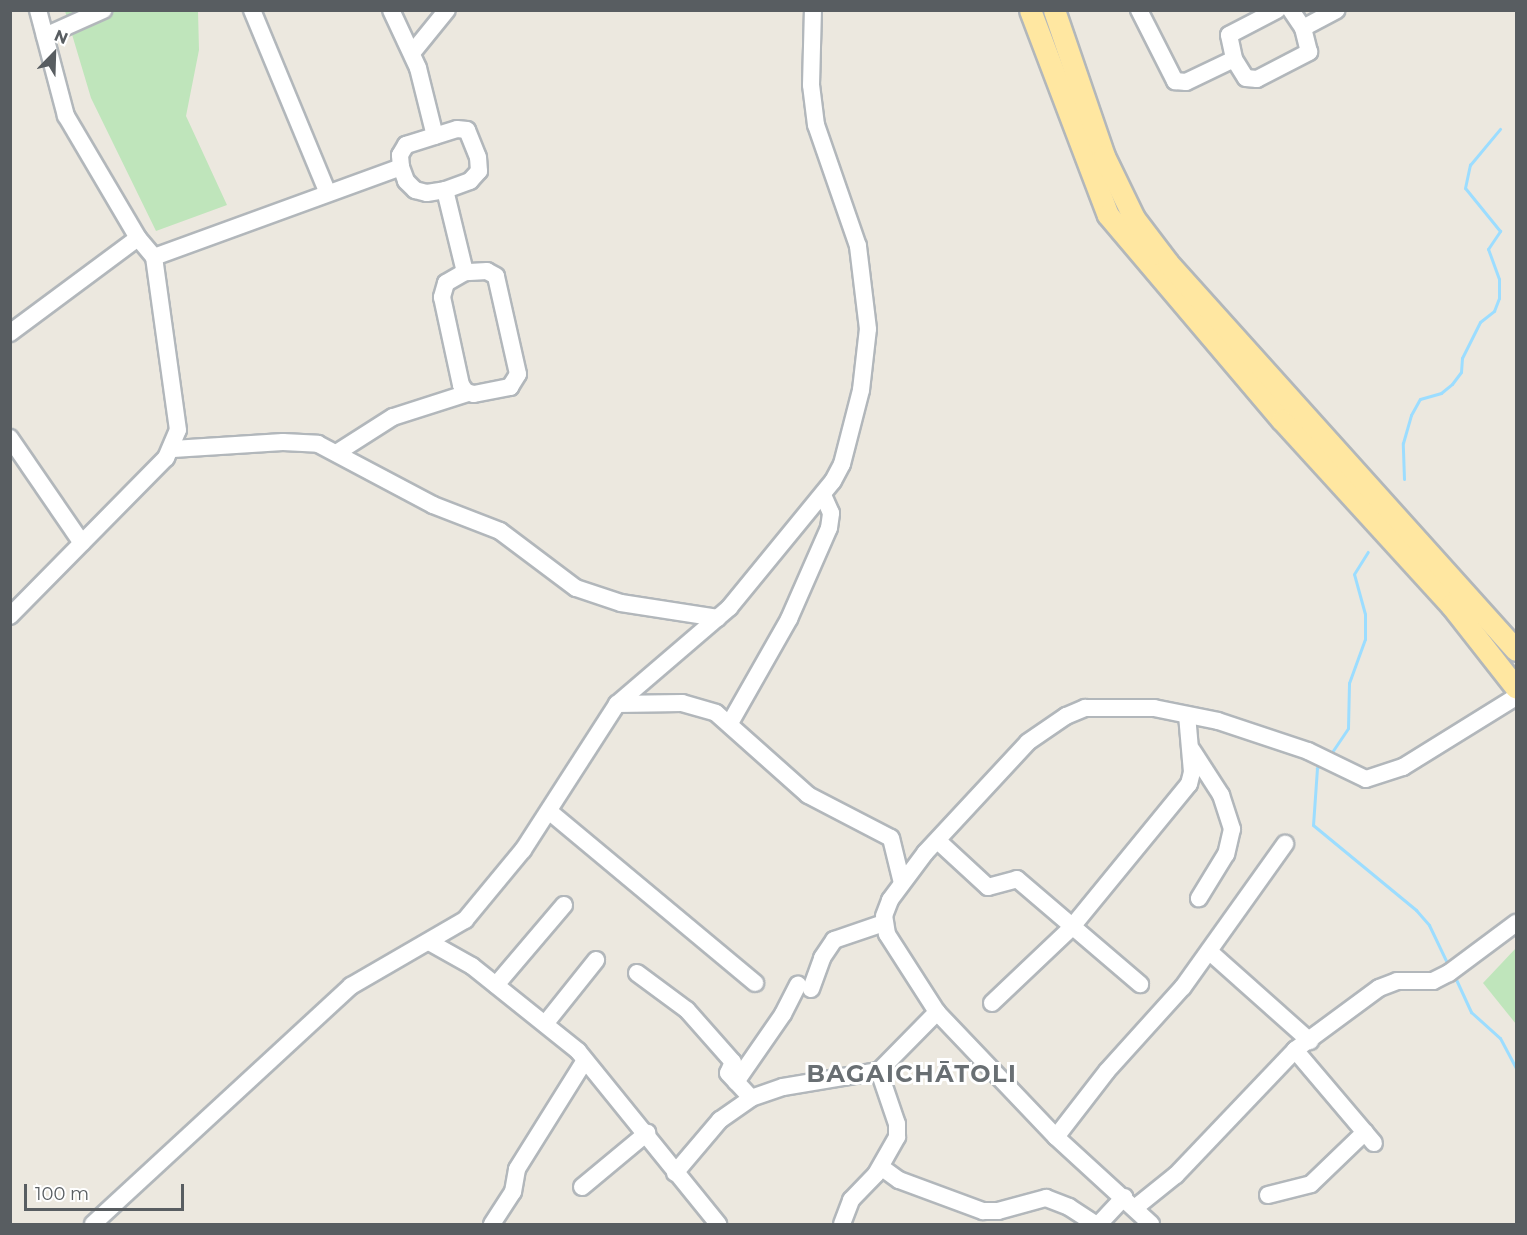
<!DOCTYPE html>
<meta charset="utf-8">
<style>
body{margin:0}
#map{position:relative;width:1527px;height:1235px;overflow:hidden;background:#ece8df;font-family:Montserrat,sans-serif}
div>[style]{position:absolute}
.green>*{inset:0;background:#bfe5bb}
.stream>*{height:3px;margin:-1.5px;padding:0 1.5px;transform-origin:1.5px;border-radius:1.5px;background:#9cddff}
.roads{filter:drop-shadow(2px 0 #b2b7bb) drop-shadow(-2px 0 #b2b7bb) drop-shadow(0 2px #b2b7bb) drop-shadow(0 -2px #b2b7bb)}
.minor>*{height:16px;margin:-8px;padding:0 8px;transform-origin:8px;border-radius:8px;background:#fff}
.major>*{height:21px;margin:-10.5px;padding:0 10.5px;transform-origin:10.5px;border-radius:10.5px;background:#ffe7a1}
span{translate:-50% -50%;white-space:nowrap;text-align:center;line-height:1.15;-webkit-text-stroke:6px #fff;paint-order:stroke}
.district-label{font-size:24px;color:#696f73;font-weight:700;letter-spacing:1.5px}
.frame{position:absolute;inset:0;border:12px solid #585d61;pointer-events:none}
.north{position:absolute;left:24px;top:24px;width:60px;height:60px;-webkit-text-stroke:4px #fff;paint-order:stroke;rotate:23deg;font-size:16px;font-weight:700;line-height:24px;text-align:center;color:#585d61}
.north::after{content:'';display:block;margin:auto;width:21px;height:27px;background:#585d61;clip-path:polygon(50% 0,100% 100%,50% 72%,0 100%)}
.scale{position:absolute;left:24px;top:1184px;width:160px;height:27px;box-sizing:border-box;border:3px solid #585d61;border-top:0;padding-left:8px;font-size:18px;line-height:21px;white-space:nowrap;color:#585d61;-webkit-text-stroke:4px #fff;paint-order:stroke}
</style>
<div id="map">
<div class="green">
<div style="clip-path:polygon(65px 11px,198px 11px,199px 50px,186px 116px,227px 205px,156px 231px,91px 98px)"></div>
<div style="clip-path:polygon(1516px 948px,1516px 1024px,1483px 983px)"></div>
</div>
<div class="stream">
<div style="left:1404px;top:479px;width:36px;rotate:-92deg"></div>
<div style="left:1403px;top:443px;width:29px;rotate:-74deg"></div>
<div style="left:1411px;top:415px;width:18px;rotate:-61deg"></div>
<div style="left:1420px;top:399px;width:22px;rotate:-16deg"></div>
<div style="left:1441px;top:393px;width:14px;rotate:-39deg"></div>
<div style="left:1452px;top:384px;width:15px;rotate:-53deg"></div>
<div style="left:1461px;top:372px;width:14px;rotate:-86deg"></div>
<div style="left:1462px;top:358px;width:40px;rotate:-63.4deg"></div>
<div style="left:1480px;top:322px;width:18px;rotate:-38deg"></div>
<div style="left:1494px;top:311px;width:14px;rotate:-69deg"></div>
<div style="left:1499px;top:298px;width:19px;rotate:-90deg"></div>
<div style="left:1499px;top:279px;width:32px;rotate:-110deg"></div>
<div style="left:1488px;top:249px;width:22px;rotate:-56deg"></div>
<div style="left:1500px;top:231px;width:55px;rotate:-129.1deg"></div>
<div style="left:1465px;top:188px;width:24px;rotate:-78deg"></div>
<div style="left:1470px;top:165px;width:47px;rotate:-50.2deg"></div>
<div style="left:1330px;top:755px;width:32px;rotate:-56deg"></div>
<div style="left:1348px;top:728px;width:45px;rotate:-88.7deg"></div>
<div style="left:1349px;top:683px;width:47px;rotate:-70deg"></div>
<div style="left:1365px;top:639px;width:25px;rotate:-90deg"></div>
<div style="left:1365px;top:614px;width:41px;rotate:-105.4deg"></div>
<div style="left:1354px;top:574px;width:26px;rotate:-58deg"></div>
<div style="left:1321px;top:764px;width:6px;rotate:135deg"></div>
<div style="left:1317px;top:768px;width:57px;rotate:94deg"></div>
<div style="left:1313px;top:825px;width:134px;rotate:39.5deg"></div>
<div style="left:1416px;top:910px;width:20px;rotate:49deg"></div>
<div style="left:1429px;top:925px;width:47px;rotate:64.5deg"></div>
<div style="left:1454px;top:975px;width:41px;rotate:65.3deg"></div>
<div style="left:1471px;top:1012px;width:39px;rotate:42deg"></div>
<div style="left:1500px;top:1038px;width:34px;rotate:62deg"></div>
</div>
<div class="roads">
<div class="minor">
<div style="left:252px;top:10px;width:196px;rotate:67.5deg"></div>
<div style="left:391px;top:10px;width:64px;rotate:65deg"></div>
<div style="left:418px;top:68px;width:70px;rotate:76deg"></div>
<div style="left:1139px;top:10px;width:80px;rotate:63.1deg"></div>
<div style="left:1175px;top:81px;width:11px;rotate:5deg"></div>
<div style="left:1186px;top:82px;width:53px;rotate:-25.6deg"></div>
<div style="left:1277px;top:10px;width:54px;rotate:152.5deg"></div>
<div style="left:1229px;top:35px;width:25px;rotate:78deg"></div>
<div style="left:1234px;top:59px;width:22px;rotate:58deg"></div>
<div style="left:1246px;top:78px;width:11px;rotate:5deg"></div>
<div style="left:1257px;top:79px;width:59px;rotate:-27.4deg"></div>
<div style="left:1309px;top:52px;width:25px;rotate:-104deg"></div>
<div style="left:1303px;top:28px;width:22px;rotate:-124deg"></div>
<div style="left:1303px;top:28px;width:38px;rotate:-28deg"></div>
<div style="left:45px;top:36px;width:64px;rotate:-24.1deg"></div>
<div style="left:412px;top:53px;width:55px;rotate:-50.9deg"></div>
<div style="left:401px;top:167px;width:12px;rotate:-95deg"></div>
<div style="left:400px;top:155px;width:12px;rotate:-59deg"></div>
<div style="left:406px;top:145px;width:53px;rotate:-17.4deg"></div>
<div style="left:457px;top:129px;width:10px;rotate:6deg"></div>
<div style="left:467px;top:130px;width:29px;rotate:68deg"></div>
<div style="left:478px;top:157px;width:14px;rotate:86deg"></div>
<div style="left:479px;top:171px;width:13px;rotate:132deg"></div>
<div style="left:470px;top:181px;width:27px;rotate:160deg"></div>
<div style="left:154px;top:257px;width:263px;rotate:-20deg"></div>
<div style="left:401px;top:167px;width:15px;rotate:70deg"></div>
<div style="left:406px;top:181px;width:13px;rotate:45deg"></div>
<div style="left:415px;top:190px;width:12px;rotate:14deg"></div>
<div style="left:427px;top:193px;width:18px;rotate:-9deg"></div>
<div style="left:445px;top:190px;width:84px;rotate:76.3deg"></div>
<div style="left:465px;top:272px;width:22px;rotate:150deg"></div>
<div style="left:446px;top:283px;width:15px;rotate:106deg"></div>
<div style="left:442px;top:297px;width:90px;rotate:77.8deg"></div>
<div style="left:461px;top:385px;width:9px;rotate:54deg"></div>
<div style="left:466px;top:392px;width:8px;rotate:14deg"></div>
<div style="left:474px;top:394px;width:37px;rotate:-11deg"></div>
<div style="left:510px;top:387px;width:15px;rotate:-58deg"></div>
<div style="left:518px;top:374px;width:100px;rotate:-102.7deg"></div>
<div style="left:496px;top:276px;width:10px;rotate:-151deg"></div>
<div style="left:487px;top:271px;width:22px;rotate:177deg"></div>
<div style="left:10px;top:333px;width:159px;rotate:-36.6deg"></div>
<div style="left:10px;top:438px;width:127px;rotate:55.6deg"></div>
<div style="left:173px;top:449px;width:110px;rotate:-3.6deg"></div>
<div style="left:283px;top:442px;width:35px;rotate:3deg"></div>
<div style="left:318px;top:444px;width:130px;rotate:27.9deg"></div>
<div style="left:433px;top:505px;width:72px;rotate:21.2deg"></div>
<div style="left:500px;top:531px;width:95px;rotate:36.9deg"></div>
<div style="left:576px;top:588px;width:47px;rotate:18.4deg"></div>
<div style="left:621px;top:603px;width:98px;rotate:8.8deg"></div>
<div style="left:338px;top:452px;width:65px;rotate:-32.5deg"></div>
<div style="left:393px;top:417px;width:79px;rotate:-17.7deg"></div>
<div style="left:10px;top:616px;width:222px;rotate:-45.4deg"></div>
<div style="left:166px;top:458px;width:30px;rotate:-67deg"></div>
<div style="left:178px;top:430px;width:175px;rotate:-97.9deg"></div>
<div style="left:154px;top:257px;width:25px;rotate:-130deg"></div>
<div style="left:138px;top:238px;width:142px;rotate:-120.5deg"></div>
<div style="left:66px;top:116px;width:110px;rotate:-104.8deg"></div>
<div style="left:617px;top:704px;width:65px;rotate:-0.9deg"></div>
<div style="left:682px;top:703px;width:35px;rotate:16deg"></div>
<div style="left:716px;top:713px;width:123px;rotate:41.7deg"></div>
<div style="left:808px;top:795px;width:93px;rotate:27.4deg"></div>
<div style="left:891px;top:838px;width:46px;rotate:76.3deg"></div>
<div style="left:730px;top:723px;width:120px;rotate:-60.4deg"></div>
<div style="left:789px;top:619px;width:99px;rotate:-66.3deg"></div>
<div style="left:829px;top:528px;width:15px;rotate:-82deg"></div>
<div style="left:831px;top:513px;width:20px;rotate:-114deg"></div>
<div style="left:1192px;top:750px;width:54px;rotate:57.2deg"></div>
<div style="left:1221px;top:795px;width:36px;rotate:72deg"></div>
<div style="left:1232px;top:829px;width:26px;rotate:103deg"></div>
<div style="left:1226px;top:854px;width:52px;rotate:121.5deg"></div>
<div style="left:550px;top:812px;width:267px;rotate:39.8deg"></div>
<div style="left:938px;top:841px;width:68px;rotate:42.6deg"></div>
<div style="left:988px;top:887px;width:30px;rotate:-15deg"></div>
<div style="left:1017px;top:879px;width:162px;rotate:40.5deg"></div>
<div style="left:431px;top:943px;width:47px;rotate:29.3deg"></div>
<div style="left:472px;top:966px;width:136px;rotate:38.7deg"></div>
<div style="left:578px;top:1051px;width:223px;rotate:51deg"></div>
<div style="left:1210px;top:952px;width:134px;rotate:41.7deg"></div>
<div style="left:637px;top:973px;width:62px;rotate:36.5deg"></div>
<div style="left:687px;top:1010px;width:69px;rotate:48.5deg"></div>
<div style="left:733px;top:1062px;width:12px;rotate:114deg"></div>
<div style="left:728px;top:1073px;width:34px;rotate:47deg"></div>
<div style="left:496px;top:985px;width:105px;rotate:-49.6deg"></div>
<div style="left:811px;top:989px;width:33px;rotate:-70deg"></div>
<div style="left:822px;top:958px;width:22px;rotate:-56deg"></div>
<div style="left:834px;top:940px;width:53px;rotate:-18.8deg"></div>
<div style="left:992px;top:1003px;width:109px;rotate:-43.5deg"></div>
<div style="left:1071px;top:928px;width:186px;rotate:-50.7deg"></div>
<div style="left:1189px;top:784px;width:12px;rotate:-76deg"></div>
<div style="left:1192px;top:772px;width:57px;rotate:-95deg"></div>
<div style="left:545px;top:1024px;width:82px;rotate:-51.4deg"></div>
<div style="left:1295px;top:1050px;width:122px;rotate:49.7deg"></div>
<div style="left:736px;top:1082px;width:83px;rotate:-55.3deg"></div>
<div style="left:783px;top:1014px;width:33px;rotate:-63deg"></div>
<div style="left:1056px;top:1137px;width:83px;rotate:-52.3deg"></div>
<div style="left:1107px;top:1071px;width:113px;rotate:-47.9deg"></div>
<div style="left:1183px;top:987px;width:176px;rotate:-54.5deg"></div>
<div style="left:881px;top:1167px;width:22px;rotate:36deg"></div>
<div style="left:899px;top:1180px;width:90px;rotate:20.3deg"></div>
<div style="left:983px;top:1211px;width:15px"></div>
<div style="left:998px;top:1211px;width:50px;rotate:-15.2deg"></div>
<div style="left:1046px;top:1198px;width:25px;rotate:21deg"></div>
<div style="left:1069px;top:1207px;width:31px;rotate:33deg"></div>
<div style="left:675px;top:1173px;width:70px;rotate:-49.7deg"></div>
<div style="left:720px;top:1120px;width:38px;rotate:-35deg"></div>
<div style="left:751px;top:1098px;width:34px;rotate:-19deg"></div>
<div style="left:783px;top:1087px;width:97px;rotate:-9.5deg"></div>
<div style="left:582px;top:1187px;width:85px;rotate:-39.7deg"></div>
<div style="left:1268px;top:1195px;width:44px;rotate:-14.3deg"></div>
<div style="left:1311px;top:1184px;width:75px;rotate:-43.9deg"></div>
<div style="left:1136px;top:1207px;width:51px;rotate:-38.7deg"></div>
<div style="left:1176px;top:1175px;width:173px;rotate:-46.4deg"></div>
<div style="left:1295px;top:1050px;width:104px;rotate:-36.4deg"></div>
<div style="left:1379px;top:988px;width:19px;rotate:-21deg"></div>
<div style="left:1397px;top:981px;width:36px"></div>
<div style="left:1433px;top:981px;width:18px;rotate:-27deg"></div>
<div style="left:1449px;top:973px;width:84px;rotate:-36.7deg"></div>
<div style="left:93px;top:1224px;width:351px;rotate:-42.7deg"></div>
<div style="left:351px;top:986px;width:132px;rotate:-30.1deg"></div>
<div style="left:465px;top:920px;width:91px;rotate:-50.4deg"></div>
<div style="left:523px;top:850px;width:174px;rotate:-57.2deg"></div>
<div style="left:617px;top:704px;width:148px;rotate:-40.6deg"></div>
<div style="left:729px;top:608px;width:164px;rotate:-50.7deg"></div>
<div style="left:833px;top:481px;width:19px;rotate:-62deg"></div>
<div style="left:842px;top:464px;width:76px;rotate:-75.6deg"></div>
<div style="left:861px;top:390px;width:61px;rotate:-83.5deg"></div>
<div style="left:868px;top:329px;width:84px;rotate:-96.9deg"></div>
<div style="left:858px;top:246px;width:128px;rotate:-109.1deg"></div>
<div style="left:816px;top:125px;width:40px;rotate:-97.1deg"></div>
<div style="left:811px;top:85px;width:75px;rotate:-88.5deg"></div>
<div style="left:492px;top:1224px;width:38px;rotate:-57deg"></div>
<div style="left:513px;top:1192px;width:23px;rotate:-80deg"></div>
<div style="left:517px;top:1169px;width:128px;rotate:-58deg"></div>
<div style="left:842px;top:1224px;width:26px;rotate:-69deg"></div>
<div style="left:851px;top:1200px;width:36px;rotate:-46deg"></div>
<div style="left:876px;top:1174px;width:43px;rotate:-60.4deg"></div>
<div style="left:897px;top:1137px;width:13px;rotate:-90deg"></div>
<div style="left:897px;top:1124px;width:56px;rotate:-108.8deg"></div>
<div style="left:879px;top:1071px;width:83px;rotate:-45.5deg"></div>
<div style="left:1099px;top:1224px;width:37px;rotate:-47deg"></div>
<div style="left:1151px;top:1224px;width:129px;rotate:-137.5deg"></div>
<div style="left:1056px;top:1137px;width:173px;rotate:-133.6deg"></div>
<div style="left:937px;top:1012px;width:93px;rotate:-122.7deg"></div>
<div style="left:887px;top:934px;width:18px;rotate:-99deg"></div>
<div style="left:884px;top:916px;width:17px;rotate:-69deg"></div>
<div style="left:890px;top:900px;width:59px;rotate:-53.3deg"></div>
<div style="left:925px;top:853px;width:151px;rotate:-47.1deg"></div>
<div style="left:1028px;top:742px;width:46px;rotate:-34.4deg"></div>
<div style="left:1066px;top:716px;width:21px;rotate:-23deg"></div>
<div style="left:1085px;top:708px;width:69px"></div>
<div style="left:1154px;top:708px;width:65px;rotate:11.5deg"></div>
<div style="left:1218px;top:721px;width:95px;rotate:18.4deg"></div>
<div style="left:1308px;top:751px;width:64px;rotate:25.8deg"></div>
<div style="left:1366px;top:779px;width:39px;rotate:-18deg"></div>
<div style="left:1403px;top:767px;width:133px;rotate:-31.8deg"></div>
</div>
<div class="major">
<div style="left:1030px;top:10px;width:219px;rotate:69.2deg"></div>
<div style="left:1108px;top:215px;width:269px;rotate:49.7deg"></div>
<div style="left:1282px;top:420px;width:251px;rotate:47.6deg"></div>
<div style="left:1451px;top:605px;width:105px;rotate:51.9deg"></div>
<div style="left:1054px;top:10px;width:154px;rotate:71.1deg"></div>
<div style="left:1104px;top:156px;width:69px;rotate:64.2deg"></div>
<div style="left:1134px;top:218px;width:56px;rotate:52.9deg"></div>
<div style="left:1168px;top:263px;width:520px;rotate:48.04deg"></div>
</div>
</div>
<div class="district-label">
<span style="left:912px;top:1074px">BAGAICHĀTOLI</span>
</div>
<div class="frame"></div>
<div class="north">N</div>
<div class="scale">100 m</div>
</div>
